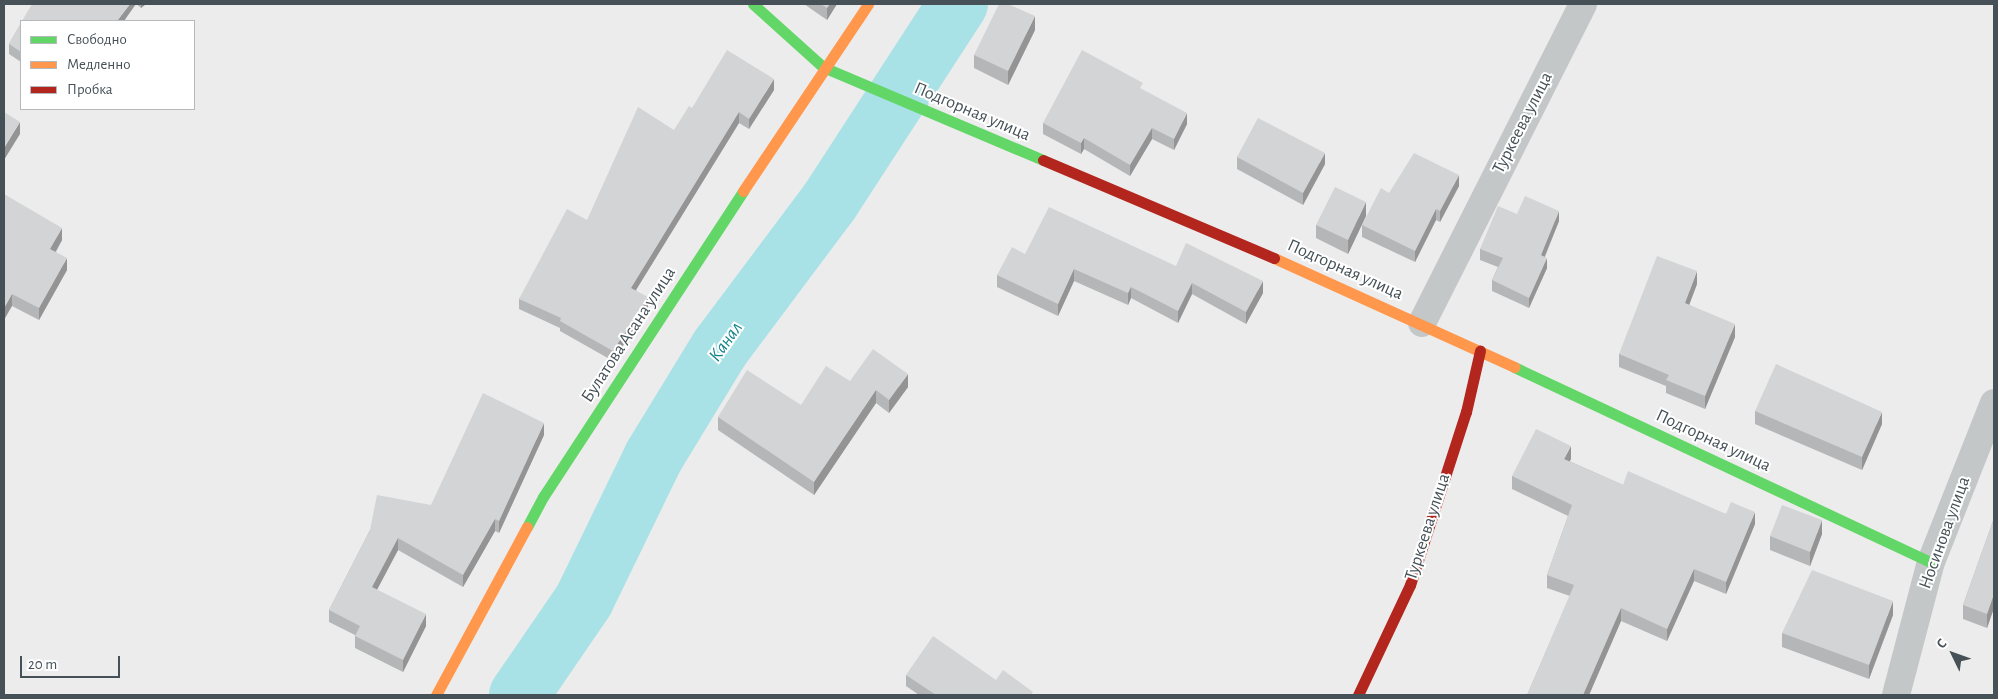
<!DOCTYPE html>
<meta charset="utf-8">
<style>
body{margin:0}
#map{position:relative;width:1998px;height:699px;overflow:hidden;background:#edecec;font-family:"Alegreya Sans",sans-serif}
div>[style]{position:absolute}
.river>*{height:60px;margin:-30px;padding:0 30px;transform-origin:30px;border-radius:30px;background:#a9e2e6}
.street>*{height:28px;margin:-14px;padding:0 14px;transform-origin:14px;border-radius:14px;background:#c4c7c8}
.fast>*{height:11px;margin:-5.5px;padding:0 5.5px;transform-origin:5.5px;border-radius:5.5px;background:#63d668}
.slow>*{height:11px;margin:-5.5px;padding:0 5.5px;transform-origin:5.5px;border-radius:5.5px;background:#ff974d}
.jam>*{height:11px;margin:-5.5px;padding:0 5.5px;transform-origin:5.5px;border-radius:5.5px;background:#b3261e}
.wall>*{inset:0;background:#b5b6b7}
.shaded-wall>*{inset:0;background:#949495}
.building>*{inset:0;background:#d3d4d5}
span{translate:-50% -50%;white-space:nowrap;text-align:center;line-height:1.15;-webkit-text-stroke:4px #fff;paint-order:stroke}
.street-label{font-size:18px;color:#455157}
.water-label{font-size:19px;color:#16838b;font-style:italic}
.frame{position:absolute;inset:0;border:5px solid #455157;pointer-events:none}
.legend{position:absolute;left:20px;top:20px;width:175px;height:90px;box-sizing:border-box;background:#fff;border:1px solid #b5b9bc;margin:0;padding:6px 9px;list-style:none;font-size:15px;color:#455157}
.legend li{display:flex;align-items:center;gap:10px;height:25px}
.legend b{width:25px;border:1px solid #b5b9bc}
.north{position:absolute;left:1928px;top:629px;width:50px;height:50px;-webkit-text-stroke:4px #fff;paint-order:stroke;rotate:312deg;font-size:14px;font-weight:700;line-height:20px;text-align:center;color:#455157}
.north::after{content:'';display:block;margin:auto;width:18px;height:22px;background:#455157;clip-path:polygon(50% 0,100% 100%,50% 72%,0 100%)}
.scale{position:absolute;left:20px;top:656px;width:100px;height:22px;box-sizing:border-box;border:2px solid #455157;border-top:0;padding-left:6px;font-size:15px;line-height:18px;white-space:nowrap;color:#455157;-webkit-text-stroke:4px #fff;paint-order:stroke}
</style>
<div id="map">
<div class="river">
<div style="left:519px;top:695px;width:115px;rotate:-55.6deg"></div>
<div style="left:584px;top:600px;width:160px;rotate:-64.1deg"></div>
<div style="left:654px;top:456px;width:127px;rotate:-58.6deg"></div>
<div style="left:720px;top:348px;width:184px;rotate:-53.2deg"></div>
<div style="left:830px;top:201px;width:235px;rotate:-57deg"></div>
</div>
<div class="street">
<div style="left:1422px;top:323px;width:357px;rotate:-63.2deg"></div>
<div style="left:1896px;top:695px;width:138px;rotate:-75.3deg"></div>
<div style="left:1931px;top:562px;width:171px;rotate:-68.4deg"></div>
</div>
<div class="fast">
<div style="left:753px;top:4px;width:94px;rotate:42deg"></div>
<div style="left:823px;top:67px;width:239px;rotate:22.9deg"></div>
<div style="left:1514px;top:367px;width:460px;rotate:25.1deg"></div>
<div style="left:527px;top:527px;width:34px;rotate:-62deg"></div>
<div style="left:543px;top:497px;width:366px;rotate:-56.8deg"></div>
</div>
<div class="slow">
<div style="left:743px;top:191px;width:225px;rotate:-56.2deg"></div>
<div style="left:1274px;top:258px;width:264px;rotate:24.4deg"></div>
<div style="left:436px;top:695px;width:191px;rotate:-61.6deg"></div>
</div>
<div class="jam">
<div style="left:1043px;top:160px;width:251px;rotate:23deg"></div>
<div style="left:1358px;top:695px;width:122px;rotate:-64.7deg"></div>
<div style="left:1410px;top:585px;width:182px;rotate:-72.1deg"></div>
<div style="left:1466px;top:412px;width:63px;rotate:-77.1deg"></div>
</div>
<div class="wall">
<div style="clip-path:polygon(32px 4px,146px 4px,141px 8px,136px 4px)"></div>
<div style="clip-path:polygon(804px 4px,837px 4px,827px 20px)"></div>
<div style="clip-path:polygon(21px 23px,21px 62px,9px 54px,9px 44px)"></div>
<div style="clip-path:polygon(1035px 30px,1008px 85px,974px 68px,974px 55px)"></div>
<div style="clip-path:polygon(774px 90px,749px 129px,739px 123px,636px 290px,648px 307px,613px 361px,560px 331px,560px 328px,519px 309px,519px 299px,587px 220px,674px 130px)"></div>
<div style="clip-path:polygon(1143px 90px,1187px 124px,1174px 150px,1152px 139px,1130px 176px,1084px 149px,1081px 154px,1043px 134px,1043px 123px)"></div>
<div style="clip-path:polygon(1237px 157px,1325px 164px,1303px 205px,1237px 169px)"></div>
<div style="clip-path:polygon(1459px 186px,1440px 222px,1436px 220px,1415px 262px,1362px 237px,1362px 225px,1389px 193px)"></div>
<div style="clip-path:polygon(4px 194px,62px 240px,56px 252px,67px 270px,39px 320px,12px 306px)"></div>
<div style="clip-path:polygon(1517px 214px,1559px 221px,1545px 257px,1547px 268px,1529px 308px,1492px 291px,1492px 280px,1498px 267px,1480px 260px,1480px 249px)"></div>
<div style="clip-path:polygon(1366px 216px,1348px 254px,1316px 238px,1316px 225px)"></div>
<div style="clip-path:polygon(1025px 254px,1176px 266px,1263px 293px,1246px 324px,1192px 294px,1178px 323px,1131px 298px,1128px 305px,1074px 281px,1058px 316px,997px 287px,997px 275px)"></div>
<div style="clip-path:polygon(1697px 284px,1689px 305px,1735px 337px,1705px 409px,1666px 393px,1666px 386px,1619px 367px,1619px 354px)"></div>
<div style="clip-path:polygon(850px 381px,908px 387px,889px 413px,876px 403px,814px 495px,718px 430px,718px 417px,801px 405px)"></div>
<div style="clip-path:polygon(1755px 411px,1882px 424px,1862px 470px,1755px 424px)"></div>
<div style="clip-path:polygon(544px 435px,499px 533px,495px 531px,463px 587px,398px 550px,377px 590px,426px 626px,403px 672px,355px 648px,355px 635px,329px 622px,329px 610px,370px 530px,431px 505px)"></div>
<div style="clip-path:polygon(1571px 459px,1569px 461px,1623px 485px,1726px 514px,1755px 524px,1726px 594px,1694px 581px,1667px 641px,1621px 621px,1589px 695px,1527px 695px,1570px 596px,1547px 588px,1547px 575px,1568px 516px,1512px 489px,1512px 476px)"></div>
<div style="clip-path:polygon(1994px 518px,1994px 608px,1987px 628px,1963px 619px,1963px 605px)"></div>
<div style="clip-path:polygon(1822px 534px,1810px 566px,1770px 550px,1770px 536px)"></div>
<div style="clip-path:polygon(1893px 615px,1869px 679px,1782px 647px,1782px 633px)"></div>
<div style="clip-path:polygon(906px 675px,996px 680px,1033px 695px,919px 695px,906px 686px)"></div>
</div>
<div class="shaded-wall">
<div style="clip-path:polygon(130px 4px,136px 4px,124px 21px,117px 21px)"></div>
<div style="clip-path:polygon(141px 4px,146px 4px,141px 8px)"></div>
<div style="clip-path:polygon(830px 4px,837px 4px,827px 20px,827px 8px)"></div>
<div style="clip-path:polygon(1035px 16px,1035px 30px,1008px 85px,1008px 71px)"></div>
<div style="clip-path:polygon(774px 79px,774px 90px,749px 129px,749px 119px)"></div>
<div style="clip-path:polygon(739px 112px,739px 123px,631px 298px,631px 288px)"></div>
<div style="clip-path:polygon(1187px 113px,1187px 124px,1174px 150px,1174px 139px)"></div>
<div style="clip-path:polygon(20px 122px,20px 134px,4px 160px,4px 148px)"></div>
<div style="clip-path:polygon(1152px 128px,1152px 139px,1130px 176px,1130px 165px)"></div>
<div style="clip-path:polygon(1084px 138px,1084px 149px,1081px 154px,1081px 143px)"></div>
<div style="clip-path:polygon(1325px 153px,1325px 164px,1303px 205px,1303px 193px)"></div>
<div style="clip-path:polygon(1459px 175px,1459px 186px,1440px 222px,1440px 211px)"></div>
<div style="clip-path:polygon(1366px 202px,1366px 216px,1348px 254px,1348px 240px)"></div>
<div style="clip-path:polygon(1436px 209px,1436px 220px,1415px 262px,1415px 251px)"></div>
<div style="clip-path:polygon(1559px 211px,1559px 221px,1541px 265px,1541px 255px)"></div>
<div style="clip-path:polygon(62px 228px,62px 240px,50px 261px,50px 249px)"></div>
<div style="clip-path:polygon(67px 258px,67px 270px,39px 320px,39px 308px)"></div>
<div style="clip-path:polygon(1547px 258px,1547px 268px,1529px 308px,1529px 298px)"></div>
<div style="clip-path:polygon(1074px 269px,1074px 281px,1058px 316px,1058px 304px)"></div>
<div style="clip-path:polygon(1697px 271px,1697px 284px,1685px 316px,1685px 303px)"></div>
<div style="clip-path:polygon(1263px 281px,1263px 293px,1246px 324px,1246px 312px)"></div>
<div style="clip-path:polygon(1192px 283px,1192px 294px,1178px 323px,1178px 311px)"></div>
<div style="clip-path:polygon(1131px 287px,1131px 298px,1128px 305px,1128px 293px)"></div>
<div style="clip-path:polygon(12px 294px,12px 306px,4px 320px,4px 308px)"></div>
<div style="clip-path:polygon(648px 297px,648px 307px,613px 361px,613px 351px)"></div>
<div style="clip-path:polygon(1735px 324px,1735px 337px,1705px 409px,1705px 396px)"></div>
<div style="clip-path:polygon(908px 374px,908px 387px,889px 413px,889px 400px)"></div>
<div style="clip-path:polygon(876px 390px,876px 403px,814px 495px,814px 482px)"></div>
<div style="clip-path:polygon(1882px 412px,1882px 424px,1862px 470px,1862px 457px)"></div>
<div style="clip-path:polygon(544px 423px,544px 435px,499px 533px,499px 521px)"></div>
<div style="clip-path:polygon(1571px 446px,1571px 459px,1564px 471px,1564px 459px)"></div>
<div style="clip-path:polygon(1755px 512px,1755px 524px,1726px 594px,1726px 582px)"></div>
<div style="clip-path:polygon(495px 519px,495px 531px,463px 587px,463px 575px)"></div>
<div style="clip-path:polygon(1822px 520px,1822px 534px,1810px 566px,1810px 552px)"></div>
<div style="clip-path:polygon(398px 538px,398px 550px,372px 599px,372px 587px)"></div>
<div style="clip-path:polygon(1694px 569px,1694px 581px,1667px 641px,1667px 629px)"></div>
<div style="clip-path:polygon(1994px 594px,1994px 608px,1987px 628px,1987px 614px)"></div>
<div style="clip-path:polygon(1893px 601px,1893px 615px,1869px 679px,1869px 665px)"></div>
<div style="clip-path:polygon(1621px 608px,1621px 621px,1589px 695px,1583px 695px)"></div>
<div style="clip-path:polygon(426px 614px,426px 626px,403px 672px,403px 660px)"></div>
</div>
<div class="building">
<div style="clip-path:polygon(32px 4px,130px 4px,117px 21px,22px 21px)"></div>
<div style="clip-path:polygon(821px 4px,830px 4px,827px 8px)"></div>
<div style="clip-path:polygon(999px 4px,1008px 4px,1035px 16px,1008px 71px,974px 55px)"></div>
<div style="clip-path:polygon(21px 23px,21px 52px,9px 44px)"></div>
<div style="clip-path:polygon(727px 50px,774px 79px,749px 119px,739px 112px,631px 288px,648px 297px,613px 351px,560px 321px,561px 318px,519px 299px,567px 209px,587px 220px,638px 107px,674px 130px,689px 106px,692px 108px)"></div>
<div style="clip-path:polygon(1082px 50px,1143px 83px,1140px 88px,1187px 113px,1174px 139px,1152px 128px,1130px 165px,1084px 138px,1081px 143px,1043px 123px)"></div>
<div style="clip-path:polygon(4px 112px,20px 122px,4px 148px)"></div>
<div style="clip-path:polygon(1258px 118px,1325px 153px,1303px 193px,1237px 157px)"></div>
<div style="clip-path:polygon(1414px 153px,1459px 175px,1440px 211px,1436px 209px,1415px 251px,1362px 225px,1381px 188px,1389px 193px)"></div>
<div style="clip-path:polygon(1335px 187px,1366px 202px,1348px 240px,1316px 225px)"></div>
<div style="clip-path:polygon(4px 194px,62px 228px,50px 249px,67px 258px,39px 308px,12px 294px,4px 308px)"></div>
<div style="clip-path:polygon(1525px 196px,1559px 211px,1541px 255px,1547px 258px,1529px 298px,1492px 280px,1503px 258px,1480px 249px,1498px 206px,1517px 214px)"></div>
<div style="clip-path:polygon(1049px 207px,1176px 266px,1186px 243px,1263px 281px,1246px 312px,1192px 283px,1178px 311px,1131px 287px,1128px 293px,1074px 269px,1058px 304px,997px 275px,1012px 247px,1025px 254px)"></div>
<div style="clip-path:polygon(1657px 256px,1697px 271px,1685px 303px,1735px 324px,1705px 396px,1666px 380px,1669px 375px,1619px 354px)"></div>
<div style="clip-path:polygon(873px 349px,908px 374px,889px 400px,876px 390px,814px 482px,718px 417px,747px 370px,801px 405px,826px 366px,850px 381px)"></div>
<div style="clip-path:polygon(1776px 364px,1882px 412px,1862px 457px,1755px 411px)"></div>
<div style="clip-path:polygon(483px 393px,544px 423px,499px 521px,495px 519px,463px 575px,398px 538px,372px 587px,426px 614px,403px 660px,355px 636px,360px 626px,329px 610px,370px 530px,377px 495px,431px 505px)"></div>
<div style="clip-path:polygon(1536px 429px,1571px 446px,1564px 459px,1623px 485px,1628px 471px,1726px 514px,1731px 502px,1755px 512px,1726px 582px,1694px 569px,1667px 629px,1621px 608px,1583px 695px,1527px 695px,1574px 585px,1547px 575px,1572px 505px,1512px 476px)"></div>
<div style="clip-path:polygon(1782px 505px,1822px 520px,1810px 552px,1770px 536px)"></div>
<div style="clip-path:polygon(1994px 518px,1994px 594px,1987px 614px,1963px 605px)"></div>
<div style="clip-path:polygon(1812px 570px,1893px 601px,1869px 665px,1782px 633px)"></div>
<div style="clip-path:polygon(933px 636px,996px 680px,1003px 670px,1033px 692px,1031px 695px,936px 695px,906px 675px)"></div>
</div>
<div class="street-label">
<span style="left:972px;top:112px;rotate:23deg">Подгорная улица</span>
<span style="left:1523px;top:123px;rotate:-63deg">Туркеева улица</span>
<span style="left:1345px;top:270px;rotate:24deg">Подгорная улица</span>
<span style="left:629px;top:335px;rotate:-57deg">Булатова Асана улица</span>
<span style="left:1713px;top:441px;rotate:25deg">Подгорная улица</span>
<span style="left:1428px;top:527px;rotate:-72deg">Туркеева улица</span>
<span style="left:1945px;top:533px;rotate:-70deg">Носинова улица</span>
</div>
<div class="water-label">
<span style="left:726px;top:342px;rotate:-55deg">Канал</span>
</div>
<div class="frame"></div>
<ul class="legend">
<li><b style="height:6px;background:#63d668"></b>Свободно</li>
<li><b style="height:6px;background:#ff974d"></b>Медленно</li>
<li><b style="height:6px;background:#b3261e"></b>Пробка</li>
</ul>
<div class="north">С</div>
<div class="scale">20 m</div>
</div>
